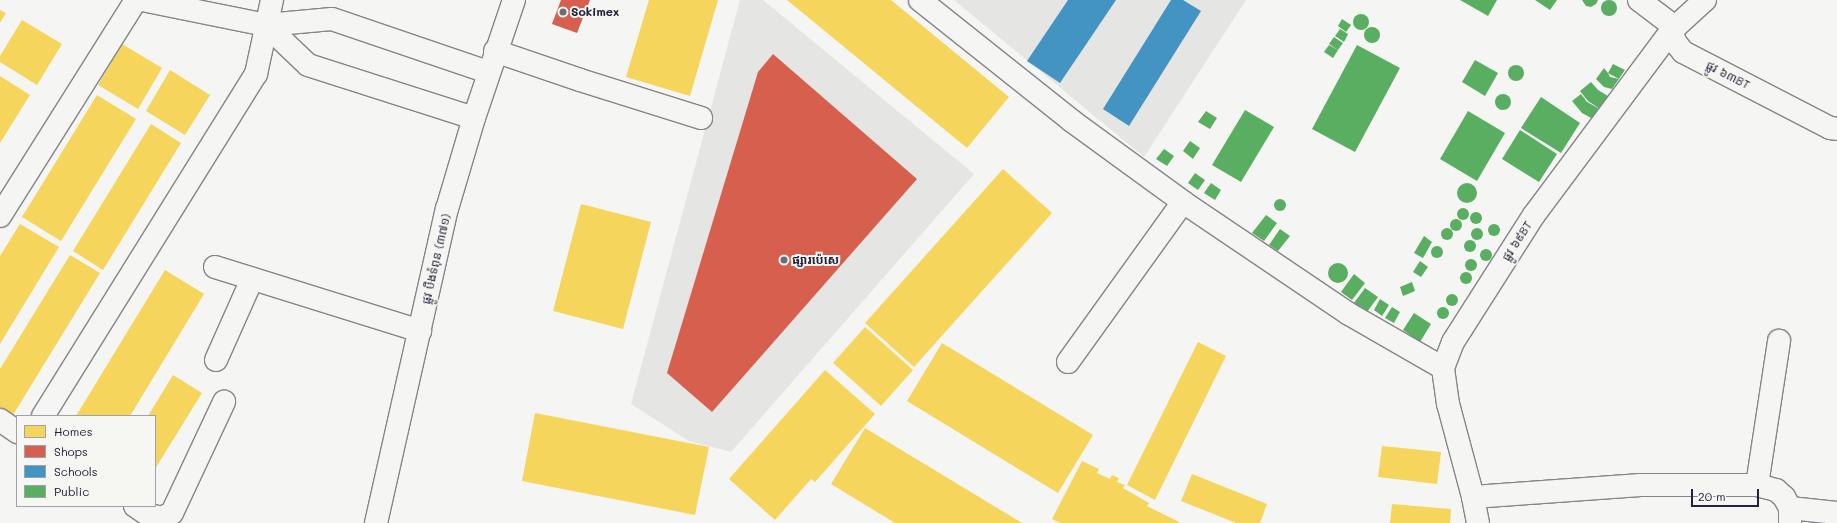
<!DOCTYPE html>
<meta charset="utf-8">
<style>
body{margin:0}
#map{position:relative;width:1837px;height:523px;overflow:hidden;background:#f5f5f3;font-family:Mali,"Noto Sans Khmer",sans-serif}
div>[style]{position:absolute}
.built>*{inset:0;background:#e5e5e4}
.homes>*{inset:0;background:#f6d55c}
.shops>*{inset:0;background:#d6604d}
.schools>*{inset:0;background:#4393c3}
.public>*{inset:0;background:#5aae61}
.round{border-radius:50%}
.roads{filter:drop-shadow(1px 0 #858589) drop-shadow(-1px 0 #858589) drop-shadow(0 1px #858589) drop-shadow(0 -1px #858589)}
.minor>*{height:22px;margin:-11px;padding:0 11px;transform-origin:11px;border-radius:11px;background:#f5f5f3}
.tertiary>*{height:22px;margin:-11px;padding:0 11px;transform-origin:11px;border-radius:11px;background:#f5f5f3}
.secondary>*{height:22px;margin:-11px;padding:0 11px;transform-origin:11px;border-radius:11px;background:#f5f5f3}
.dots>*{width:11px;height:11px;translate:-50% -50%;box-sizing:border-box;border:2px solid #f6f6f2;border-radius:50%}
span{translate:-50% -50%;white-space:nowrap;text-align:center;line-height:1.15;-webkit-text-stroke:4px #f6f6f2;paint-order:stroke}
.poi-label{font-size:12px;color:#22223b;font-weight:700}
.left{translate:0 -50%;text-align:left}
.street-label{font-size:12px;color:#22223b}
.legend{position:absolute;left:16px;top:415px;width:140px;height:92px;box-sizing:border-box;background:#f6f6f2;border:1px solid #a1a1a9;margin:0;padding:5px 7px;list-style:none;font-size:12px;color:#22223b}
.legend li{display:flex;align-items:center;gap:8px;height:20px}
.legend b{width:20px;border:1px solid #a1a1a9}
.scale{position:absolute;left:1691px;top:489px;width:68px;height:18px;box-sizing:border-box;border:2px solid #22223b;border-top:0;padding-left:5px;font-size:12px;line-height:14px;white-space:nowrap;color:#22223b;-webkit-text-stroke:3px #f6f6f2;paint-order:stroke}
</style>
<div id="map">
<div class="built">
<div style="clip-path:polygon(740px 0,763px 0,974px 174px,731px 452px,689px 441px,631px 404px)"></div>
<div style="clip-path:polygon(954px 0,1246px 0,1144px 157px)"></div>
</div>
<div class="homes">
<div style="clip-path:polygon(649px 0,718px 0,690px 96px,626px 77px)"></div>
<div style="clip-path:polygon(787px 0,891px 0,1009px 97px,967px 148px)"></div>
<div style="clip-path:polygon(0 10px,6px 13px,0 23px)"></div>
<div style="clip-path:polygon(22px 20px,62px 44px,37px 85px,0 62px,0 56px)"></div>
<div style="clip-path:polygon(122px 44px,162px 68px,138px 109px,98px 85px)"></div>
<div style="clip-path:polygon(170px 70px,210px 95px,185px 135px,146px 111px)"></div>
<div style="clip-path:polygon(0 76px,30px 95px,0 143px)"></div>
<div style="clip-path:polygon(97px 95px,136px 119px,61px 241px,22px 217px)"></div>
<div style="clip-path:polygon(151px 124px,181px 143px,103px 270px,73px 251px)"></div>
<div style="clip-path:polygon(1003px 169px,1052px 213px,914px 367px,865px 323px)"></div>
<div style="clip-path:polygon(581px 204px,651px 222px,623px 329px,553px 311px)"></div>
<div style="clip-path:polygon(20px 224px,59px 247px,0 344px,0 256px)"></div>
<div style="clip-path:polygon(70px 255px,100px 273px,13px 415px,0 407px,0 369px)"></div>
<div style="clip-path:polygon(165px 270px,204px 294px,130px 416px,76px 416px)"></div>
<div style="clip-path:polygon(865px 327px,913px 370px,881px 406px,833px 363px)"></div>
<div style="clip-path:polygon(1198px 342px,1226px 356px,1155px 500px,1127px 485px)"></div>
<div style="clip-path:polygon(942px 343px,1093px 435px,1058px 493px,907px 401px)"></div>
<div style="clip-path:polygon(825px 370px,875px 414px,815px 482px,811px 479px,775px 520px,729px 479px)"></div>
<div style="clip-path:polygon(173px 375px,202px 393px,155px 469px,155px 416px,148px 416px)"></div>
<div style="clip-path:polygon(535px 413px,709px 447px,695px 515px,522px 481px)"></div>
<div style="clip-path:polygon(865px 428px,1022px 523px,895px 523px,831px 484px)"></div>
<div style="clip-path:polygon(1382px 446px,1441px 452px,1437px 484px,1378px 477px)"></div>
<div style="clip-path:polygon(1082px 461px,1099px 469px,1097px 473px,1110px 479px,1112px 475px,1119px 478px,1117px 482px,1125px 485px,1123px 488px,1149px 503px,1147px 506px,1179px 522px,1178px 523px,1060px 523px,1052px 519px)"></div>
<div style="clip-path:polygon(1192px 474px,1267px 504px,1260px 523px,1236px 523px,1181px 501px)"></div>
<div style="clip-path:polygon(1392px 504px,1451px 509px,1450px 523px,1390px 523px)"></div>
</div>
<div class="shops">
<div style="clip-path:polygon(561px 0,590px 0,577px 33px,552px 24px)"></div>
<div style="clip-path:polygon(773px 54px,917px 179px,712px 412px,667px 373px,758px 72px)"></div>
</div>
<div class="schools">
<div style="clip-path:polygon(1068px 0,1116px 0,1060px 83px,1027px 61px)"></div>
<div style="clip-path:polygon(1171px 0,1183px 0,1201px 11px,1129px 126px,1103px 109px)"></div>
</div>
<div class="public">
<div class="round" style="left:1601px;top:0;width:16px;height:16px"></div>
<div style="clip-path:polygon(1460px 0,1497px 0,1488px 16px)"></div>
<div style="clip-path:polygon(1535px 0,1557px 0,1550px 10px)"></div>
<div style="clip-path:polygon(1582px 0,1598px 0,1596px 4px,1591px 7px,1586px 6px)"></div>
<div class="round" style="left:1353px;top:14px;width:16px;height:16px"></div>
<div style="clip-path:polygon(1342px 19px,1351px 25px,1346px 32px,1338px 26px)"></div>
<div class="round" style="left:1364px;top:27px;width:16px;height:16px"></div>
<div style="clip-path:polygon(1340px 29px,1348px 34px,1344px 42px,1335px 36px)"></div>
<div style="clip-path:polygon(1334px 37px,1343px 43px,1338px 50px,1329px 44px)"></div>
<div style="clip-path:polygon(1329px 45px,1338px 50px,1333px 58px,1324px 52px)"></div>
<div style="clip-path:polygon(1357px 45px,1400px 68px,1355px 152px,1312px 129px)"></div>
<div style="clip-path:polygon(1475px 60px,1498px 73px,1485px 96px,1462px 82px)"></div>
<div style="clip-path:polygon(evenodd,1613px 64px,1625px 70px,1612px 89px,1604px 87px,1596px 79px,1604px 68px,1608px 73px,1613px 64px,1608px 73px,1619px 79px,1610px 77px,1608px 73px)"></div>
<div class="round" style="left:1508px;top:65px;width:16px;height:16px"></div>
<div style="clip-path:polygon(1591px 82px,1598px 90px,1608px 96px,1600px 109px,1588px 101px,1580px 91px)"></div>
<div class="round" style="left:1495px;top:94px;width:16px;height:16px"></div>
<div style="clip-path:polygon(1581px 94px,1587px 102px,1598px 108px,1593px 119px,1582px 113px,1572px 101px)"></div>
<div style="clip-path:polygon(1541px 97px,1580px 123px,1561px 153px,1521px 128px)"></div>
<div style="clip-path:polygon(1245px 110px,1274px 127px,1241px 182px,1212px 165px)"></div>
<div style="clip-path:polygon(1206px 111px,1217px 118px,1210px 129px,1198px 122px)"></div>
<div style="clip-path:polygon(1468px 111px,1505px 133px,1477px 181px,1440px 159px)"></div>
<div style="clip-path:polygon(1520px 130px,1557px 154px,1539px 182px,1502px 159px)"></div>
<div style="clip-path:polygon(1190px 141px,1200px 148px,1193px 159px,1183px 151px)"></div>
<div style="clip-path:polygon(1164px 149px,1174px 156px,1167px 166px,1156px 159px)"></div>
<div style="clip-path:polygon(1195px 173px,1205px 180px,1198px 190px,1188px 183px)"></div>
<div class="round" style="left:1457px;top:183px;width:20px;height:20px"></div>
<div style="clip-path:polygon(1211px 183px,1221px 190px,1215px 200px,1204px 193px)"></div>
<div class="round" style="left:1274px;top:199px;width:12px;height:12px"></div>
<div class="round" style="left:1457px;top:208px;width:12px;height:12px"></div>
<div class="round" style="left:1470px;top:212px;width:12px;height:12px"></div>
<div style="clip-path:polygon(1266px 215px,1277px 223px,1264px 241px,1252px 233px)"></div>
<div class="round" style="left:1450px;top:219px;width:12px;height:12px"></div>
<div class="round" style="left:1488px;top:224px;width:12px;height:12px"></div>
<div class="round" style="left:1441px;top:228px;width:12px;height:12px"></div>
<div class="round" style="left:1471px;top:228px;width:12px;height:12px"></div>
<div style="clip-path:polygon(1280px 229px,1290px 236px,1278px 251px,1269px 245px)"></div>
<div style="clip-path:polygon(1424px 236px,1432px 242px,1423px 258px,1414px 253px)"></div>
<div class="round" style="left:1464px;top:240px;width:12px;height:12px"></div>
<div class="round" style="left:1431px;top:246px;width:12px;height:12px"></div>
<div class="round" style="left:1480px;top:249px;width:12px;height:12px"></div>
<div class="round" style="left:1465px;top:259px;width:12px;height:12px"></div>
<div style="clip-path:polygon(1420px 261px,1428px 267px,1421px 277px,1413px 272px)"></div>
<div class="round" style="left:1328px;top:263px;width:20px;height:20px"></div>
<div class="round" style="left:1460px;top:272px;width:12px;height:12px"></div>
<div style="clip-path:polygon(1354px 274px,1365px 283px,1352px 300px,1341px 292px)"></div>
<div style="clip-path:polygon(1412px 282px,1415px 291px,1403px 296px,1400px 287px)"></div>
<div style="clip-path:polygon(1365px 288px,1378px 297px,1367px 312px,1354px 303px)"></div>
<div class="round" style="left:1446px;top:294px;width:12px;height:12px"></div>
<div style="clip-path:polygon(1380px 299px,1389px 305px,1382px 316px,1374px 310px)"></div>
<div class="round" style="left:1437px;top:307px;width:12px;height:12px"></div>
<div style="clip-path:polygon(1392px 307px,1400px 312px,1394px 323px,1385px 318px)"></div>
<div style="clip-path:polygon(1414px 313px,1431px 324px,1420px 342px,1403px 330px)"></div>
</div>
<div class="roads">
<div class="minor">
<div style="left:142px;top:0;width:126px;rotate:11.4deg"></div>
<div style="left:266px;top:25px;width:66px;rotate:-5.2deg"></div>
<div style="left:332px;top:19px;width:165px;rotate:18.8deg"></div>
<div style="left:920px;top:0;width:194px;rotate:38.5deg"></div>
<div style="left:1072px;top:121px;width:137px;rotate:36.1deg"></div>
<div style="left:1183px;top:202px;width:200px;rotate:34deg"></div>
<div style="left:1349px;top:314px;width:108px;rotate:29.9deg"></div>
<div style="left:1639px;top:0;width:38px;rotate:37deg"></div>
<div style="left:1669px;top:23px;width:20px;rotate:72deg"></div>
<div style="left:1675px;top:42px;width:13px;rotate:51deg"></div>
<div style="left:1683px;top:52px;width:165px;rotate:27.3deg"></div>
<div style="left:1830px;top:128px;width:7px;rotate:8deg"></div>
<div style="left:266px;top:25px;width:58px;rotate:43.6deg"></div>
<div style="left:308px;top:65px;width:174px;rotate:17.7deg"></div>
<div style="left:495px;top:51px;width:90px;rotate:18.8deg"></div>
<div style="left:580px;top:80px;width:127px;rotate:17.4deg"></div>
<div style="left:0;top:216px;width:255px;rotate:-57.8deg"></div>
<div style="left:215px;top:267px;width:215px;rotate:17.3deg"></div>
<div style="left:216px;top:360px;width:89px;rotate:-66deg"></div>
<div style="left:1068px;top:362px;width:197px;rotate:-54.3deg"></div>
<div style="left:43px;top:416px;width:403px;rotate:-58.1deg"></div>
<div style="left:256px;top:74px;width:76px;rotate:-77.8deg"></div>
<div style="left:0;top:420px;width:21px;rotate:35deg"></div>
<div style="left:1757px;top:485px;width:146px;rotate:-81.3deg"></div>
<div style="left:1473px;top:497px;width:168px;rotate:-4.1deg"></div>
<div style="left:1641px;top:485px;width:116px"></div>
<div style="left:1757px;top:485px;width:20px;rotate:15deg"></div>
<div style="left:1776px;top:490px;width:11px;rotate:41deg"></div>
<div style="left:1784px;top:497px;width:13px;rotate:61deg"></div>
<div style="left:1790px;top:508px;width:15px;rotate:90deg"></div>
<div style="left:135px;top:506px;width:14px;rotate:34deg"></div>
<div style="left:147px;top:514px;width:15px;rotate:16deg"></div>
<div style="left:161px;top:518px;width:12px;rotate:-24deg"></div>
<div style="left:172px;top:513px;width:123px;rotate:-64.9deg"></div>
<div style="left:1790px;top:508px;width:47px;rotate:6.1deg"></div>
</div>
<div class="tertiary">
<div style="left:1478px;top:523px;width:26px;rotate:-101deg"></div>
<div style="left:1473px;top:497px;width:96px;rotate:-105deg"></div>
<div style="left:1448px;top:404px;width:36px;rotate:-98deg"></div>
<div style="left:1443px;top:368px;width:28px;rotate:-69deg"></div>
<div style="left:1453px;top:342px;width:151px;rotate:-57.5deg"></div>
<div style="left:1534px;top:215px;width:229px;rotate:-53.3deg"></div>
<div style="left:1671px;top:31px;width:46px;rotate:-42.4deg"></div>
</div>
<div class="secondary">
<div style="left:376px;top:523px;width:322px;rotate:-77.3deg"></div>
<div style="left:447px;top:209px;width:95px;rotate:-73.5deg"></div>
<div style="left:474px;top:118px;width:125px;rotate:-71.3deg"></div>
</div>
</div>
<div class="dots">
<div style="left:563px;top:12px;background:#6c6c7b"></div>
<div style="left:784px;top:260px;background:#6c6c7b"></div>
</div>
<div class="poi-label">
<span class="left" style="left:571px;top:12px">Sokimex</span>
<span class="left" style="left:792px;top:260px">ផ្សារប៉េសេ</span>
</div>
<div class="street-label">
<span style="left:1728px;top:75px;rotate:27deg">ផ្លូវ ៦៣BT</span>
<span style="left:1517px;top:241px;rotate:-57deg">ផ្លូវ ៦៩BT</span>
<span style="left:436px;top:259px;rotate:-77deg">ផ្លូវ បឹងទំពុន (៣៧១)</span>
</div>
<ul class="legend">
<li><b style="height:11px;background:#f6d55c"></b>Homes</li>
<li><b style="height:11px;background:#d6604d"></b>Shops</li>
<li><b style="height:11px;background:#4393c3"></b>Schools</li>
<li><b style="height:11px;background:#5aae61"></b>Public</li>
</ul>
<div class="scale">20 m</div>
</div>
